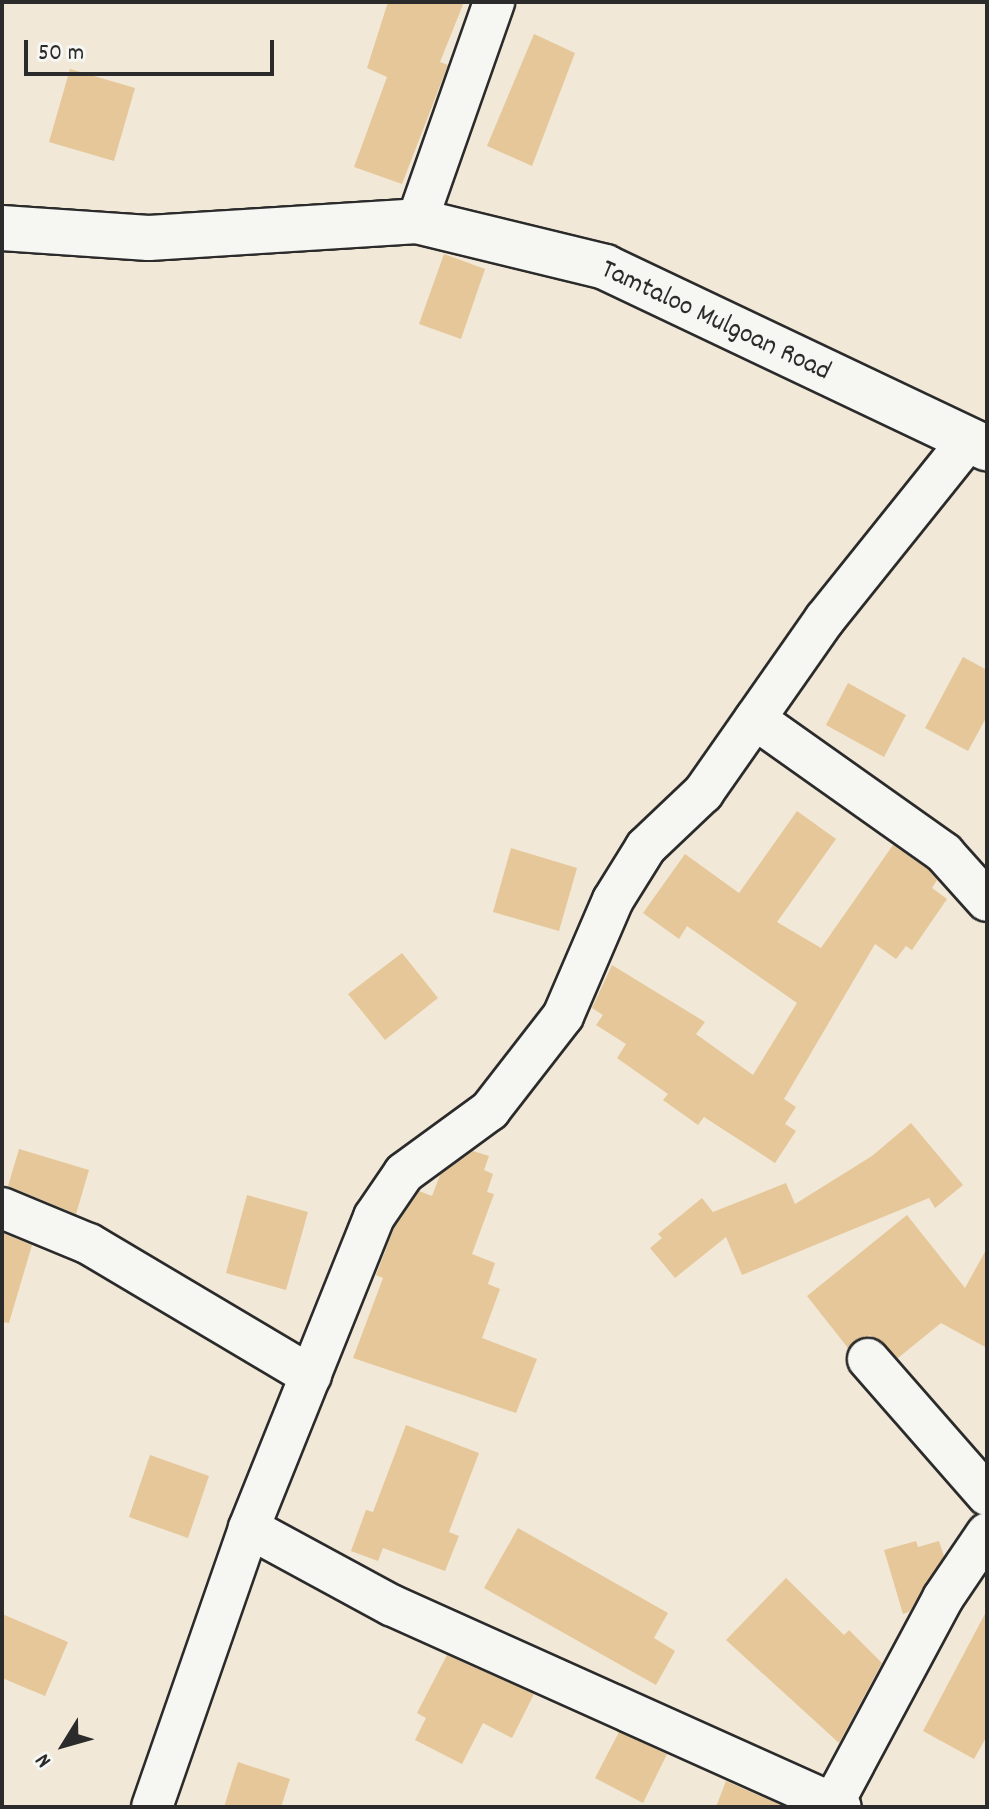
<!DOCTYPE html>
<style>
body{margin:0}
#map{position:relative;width:989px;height:1809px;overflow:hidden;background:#f1e8d7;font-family:Dekko,sans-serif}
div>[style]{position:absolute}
.building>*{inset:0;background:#e6c799}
.roads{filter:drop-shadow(2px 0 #2b2b2b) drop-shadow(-2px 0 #2b2b2b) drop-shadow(0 2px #2b2b2b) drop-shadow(0 -2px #2b2b2b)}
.street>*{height:40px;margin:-20px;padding:0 20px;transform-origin:20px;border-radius:20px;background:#f6f6f2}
.secondary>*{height:44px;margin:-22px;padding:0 22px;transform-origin:22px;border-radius:22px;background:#f6f6f2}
span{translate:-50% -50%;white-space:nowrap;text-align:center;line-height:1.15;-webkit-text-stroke:6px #f6f6f2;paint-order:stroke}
.street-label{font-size:28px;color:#2b2b2b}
.frame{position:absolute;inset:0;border:4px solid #2b2b2b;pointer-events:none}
.north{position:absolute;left:24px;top:1705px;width:80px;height:80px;-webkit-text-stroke:6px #f6f6f2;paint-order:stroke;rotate:233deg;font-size:22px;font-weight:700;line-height:32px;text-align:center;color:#2b2b2b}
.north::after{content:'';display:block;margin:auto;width:28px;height:36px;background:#2b2b2b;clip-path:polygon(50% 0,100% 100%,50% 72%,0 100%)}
.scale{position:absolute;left:24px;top:40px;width:250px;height:36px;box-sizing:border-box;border:4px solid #2b2b2b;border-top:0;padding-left:10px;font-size:24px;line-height:28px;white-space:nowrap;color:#2b2b2b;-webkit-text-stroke:6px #f6f6f2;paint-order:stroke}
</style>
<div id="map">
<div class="building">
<div style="clip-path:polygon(388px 2px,464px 2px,440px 62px,448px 65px,402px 184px,354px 167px,387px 77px,367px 68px)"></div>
<div style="clip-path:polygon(534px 34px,575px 53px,532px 166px,487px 146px)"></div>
<div style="clip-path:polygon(70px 69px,135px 88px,114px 161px,49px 142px)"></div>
<div style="clip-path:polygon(444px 254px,485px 269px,461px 339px,419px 324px)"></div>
<div style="clip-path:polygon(963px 657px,987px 670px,987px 716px,968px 751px,925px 728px)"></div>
<div style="clip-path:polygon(848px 683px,906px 715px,884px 757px,826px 725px)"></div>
<div style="clip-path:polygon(797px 811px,836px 839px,777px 922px,821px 948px,893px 845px,929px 870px,937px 880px,932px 888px,947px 899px,912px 950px,906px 946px,896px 959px,875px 944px,784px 1099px,796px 1107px,785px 1124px,796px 1131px,775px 1163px,704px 1117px,698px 1125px,663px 1100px,668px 1094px,617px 1058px,626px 1044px,596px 1025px,603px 1015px,592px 1008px,612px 965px,705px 1022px,696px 1034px,753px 1075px,797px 1003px,687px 926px,679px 939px,643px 913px,685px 854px,739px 893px)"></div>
<div style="clip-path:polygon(511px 848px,577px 868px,559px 931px,493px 912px)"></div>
<div style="clip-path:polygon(402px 953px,438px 998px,385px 1040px,348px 994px)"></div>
<div style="clip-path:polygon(911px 1123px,963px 1185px,935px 1208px,929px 1198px,742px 1275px,726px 1237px,675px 1278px,650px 1248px,662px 1238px,658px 1234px,702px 1198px,713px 1212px,786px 1183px,795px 1204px,872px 1156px)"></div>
<div style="clip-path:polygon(19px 1149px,89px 1170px,76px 1214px,8px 1186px)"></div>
<div style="clip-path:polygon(473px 1151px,489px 1156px,484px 1170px,493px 1174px,487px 1192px,494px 1194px,472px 1254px,495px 1263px,488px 1284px,500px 1289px,482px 1338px,537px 1359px,516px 1413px,353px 1358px,383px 1278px,376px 1275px,394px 1228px,419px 1191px,432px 1196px,440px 1175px)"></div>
<div style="clip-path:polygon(247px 1195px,308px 1212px,286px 1290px,226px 1273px)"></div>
<div style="clip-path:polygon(907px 1215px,965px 1288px,987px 1248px,987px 1348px,941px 1323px,898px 1358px,870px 1335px,848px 1348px,807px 1296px)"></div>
<div style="clip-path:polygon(2px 1233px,32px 1245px,9px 1323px,2px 1322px)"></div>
<div style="clip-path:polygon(406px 1425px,479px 1453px,449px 1532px,459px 1536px,445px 1571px,383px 1548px,378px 1561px,351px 1551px,366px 1510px,373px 1512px)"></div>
<div style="clip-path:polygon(150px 1455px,209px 1476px,188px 1538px,129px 1517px)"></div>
<div style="clip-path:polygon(518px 1528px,668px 1613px,654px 1638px,675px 1651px,656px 1685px,484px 1588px)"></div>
<div style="clip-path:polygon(916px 1541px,918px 1547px,939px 1541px,944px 1556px,909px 1612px,903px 1614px,884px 1550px)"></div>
<div style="clip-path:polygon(786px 1578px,844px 1635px,849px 1630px,882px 1663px,839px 1743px,726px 1640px)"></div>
<div style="clip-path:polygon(987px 1610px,987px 1736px,974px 1759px,923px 1731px)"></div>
<div style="clip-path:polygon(2px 1614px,68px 1642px,45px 1696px,2px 1678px)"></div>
<div style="clip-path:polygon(447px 1655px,534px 1694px,512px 1738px,483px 1723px,462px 1764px,415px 1740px,426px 1718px,417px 1713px)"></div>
<div style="clip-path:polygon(619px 1732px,667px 1754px,643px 1803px,595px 1778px)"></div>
<div style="clip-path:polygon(238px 1762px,290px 1779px,281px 1807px,224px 1807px)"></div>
<div style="clip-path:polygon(726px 1781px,785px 1807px,716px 1807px)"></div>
</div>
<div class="roads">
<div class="street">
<div style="left:417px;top:221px;width:232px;rotate:-70.6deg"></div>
<div style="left:755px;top:719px;width:232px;rotate:35.3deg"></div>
<div style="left:944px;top:853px;width:64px;rotate:48.1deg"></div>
<div style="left:2px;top:1208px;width:94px;rotate:22.5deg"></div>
<div style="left:89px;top:1244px;width:258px;rotate:30.7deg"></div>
<div style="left:868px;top:1359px;width:181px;rotate:48.8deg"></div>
<div style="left:249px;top:1528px;width:162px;rotate:28.5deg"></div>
<div style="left:391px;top:1605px;width:493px;rotate:24.2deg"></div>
<div style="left:152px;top:1807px;width:295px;rotate:-70.8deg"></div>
<div style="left:249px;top:1528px;width:335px;rotate:-68.1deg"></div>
<div style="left:374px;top:1217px;width:53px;rotate:-55.7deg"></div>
<div style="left:404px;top:1173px;width:107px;rotate:-36.2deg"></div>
<div style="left:490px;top:1110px;width:119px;rotate:-52.2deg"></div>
<div style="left:563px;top:1016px;width:126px;rotate:-66.7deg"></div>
<div style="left:613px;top:900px;width:62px;rotate:-58.1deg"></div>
<div style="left:646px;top:847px;width:79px;rotate:-43.5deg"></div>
<div style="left:703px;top:793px;width:213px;rotate:-55deg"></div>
<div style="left:825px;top:619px;width:227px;rotate:-51.3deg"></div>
<div style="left:831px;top:1807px;width:237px;rotate:-61.8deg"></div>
<div style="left:943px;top:1598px;width:78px;rotate:-55.9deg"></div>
</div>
<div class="secondary">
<div style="left:2px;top:228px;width:147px;rotate:3.9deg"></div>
<div style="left:149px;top:238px;width:269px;rotate:-3.6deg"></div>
<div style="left:417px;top:221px;width:194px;rotate:13.7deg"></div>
<div style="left:605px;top:267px;width:423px;rotate:25.4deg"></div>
</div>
</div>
<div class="street-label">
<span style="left:715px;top:322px;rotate:25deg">Tamtaloo Mulgoan Road</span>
</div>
<div class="frame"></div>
<div class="north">N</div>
<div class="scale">50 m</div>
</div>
